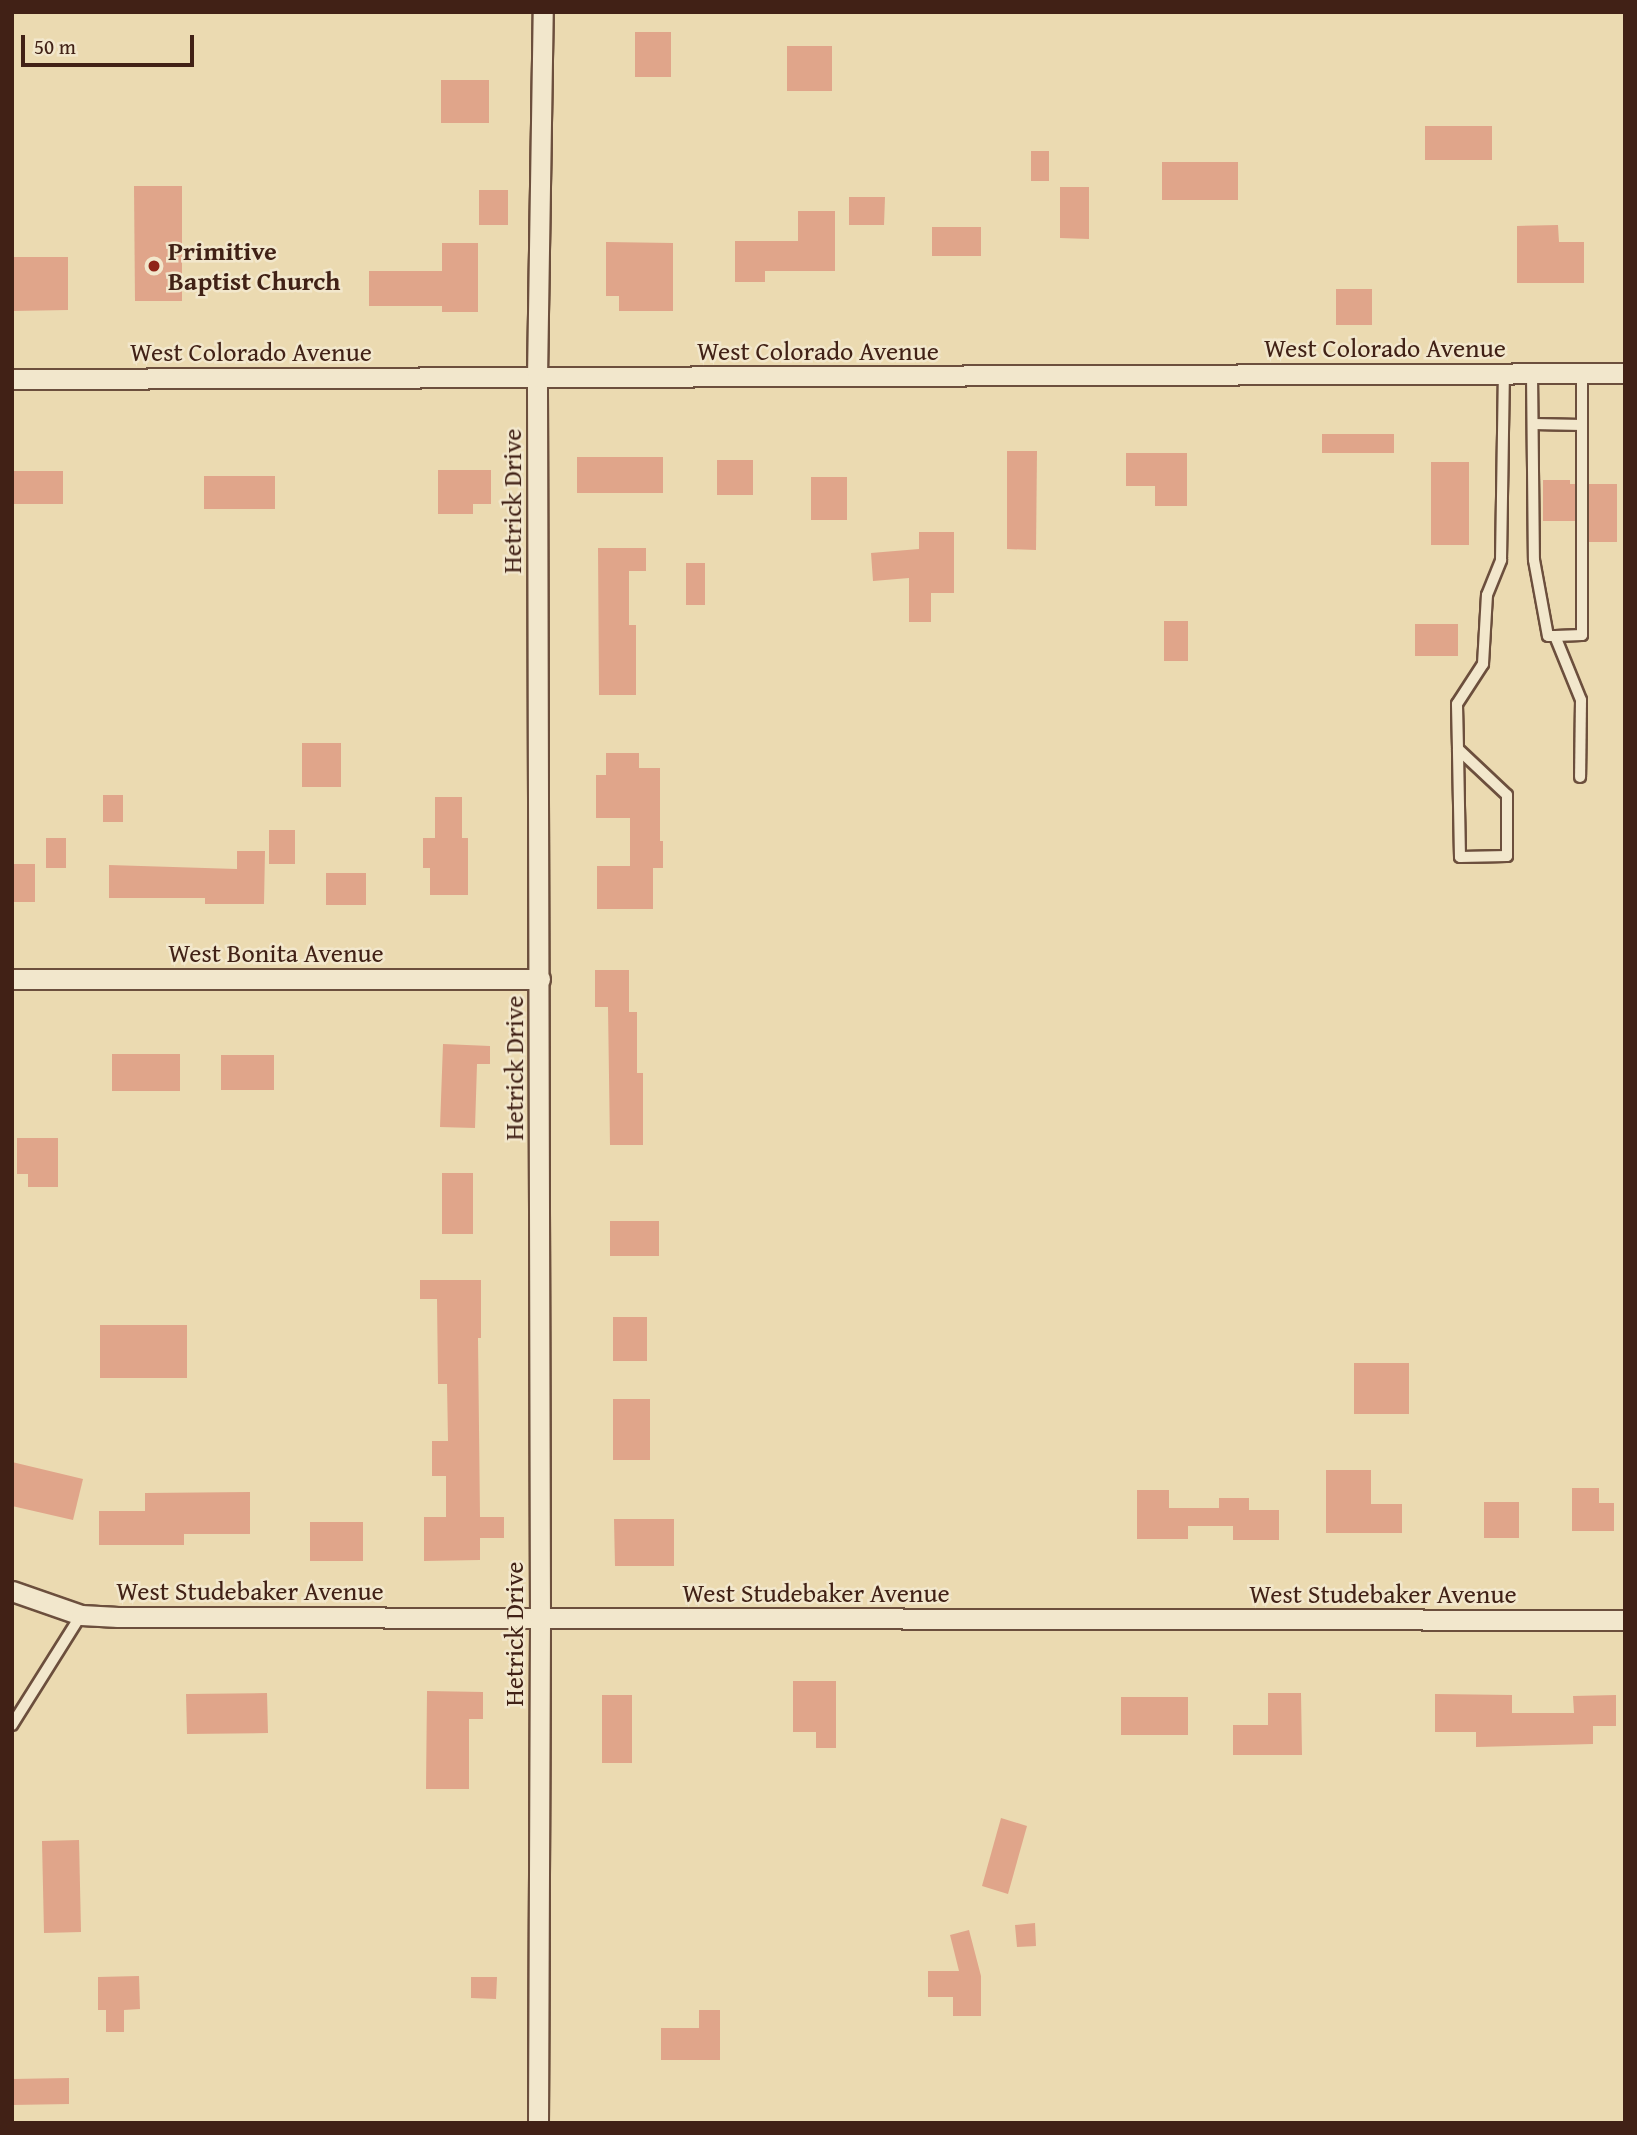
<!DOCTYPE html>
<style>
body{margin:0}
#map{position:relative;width:1637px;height:2135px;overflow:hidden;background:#ebdab1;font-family:"Gentium Book Plus",serif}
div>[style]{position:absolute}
.building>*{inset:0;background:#e0a58a}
.roads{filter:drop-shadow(2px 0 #6c4f3d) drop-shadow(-2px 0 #6c4f3d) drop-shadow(0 2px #6c4f3d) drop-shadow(0 -2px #6c4f3d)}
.lane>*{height:10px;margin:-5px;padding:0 5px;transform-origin:5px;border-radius:5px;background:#f2e7cc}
.street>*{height:19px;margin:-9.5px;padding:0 9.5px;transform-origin:9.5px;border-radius:9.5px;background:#f2e7cc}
.dots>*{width:19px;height:19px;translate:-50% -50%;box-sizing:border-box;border:4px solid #f2e7cc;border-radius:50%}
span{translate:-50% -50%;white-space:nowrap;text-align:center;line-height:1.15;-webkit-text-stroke:5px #f2e7cc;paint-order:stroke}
.poi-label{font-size:26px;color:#412116;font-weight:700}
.left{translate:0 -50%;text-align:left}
.street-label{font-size:26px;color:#412116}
.frame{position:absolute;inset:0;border:14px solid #412116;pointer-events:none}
.scale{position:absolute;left:21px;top:35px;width:173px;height:32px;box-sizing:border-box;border:4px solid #412116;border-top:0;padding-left:9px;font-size:21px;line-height:24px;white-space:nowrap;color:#412116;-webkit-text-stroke:5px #f2e7cc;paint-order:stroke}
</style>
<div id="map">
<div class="building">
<div style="clip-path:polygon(635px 32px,671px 32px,671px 77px,635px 77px)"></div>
<div style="clip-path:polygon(787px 46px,832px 46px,832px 91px,787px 91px)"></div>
<div style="clip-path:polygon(441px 80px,489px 80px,489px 123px,441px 123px)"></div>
<div style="clip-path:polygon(1425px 126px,1492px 126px,1492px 160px,1425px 160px)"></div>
<div style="clip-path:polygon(1031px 151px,1049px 151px,1049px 181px,1031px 181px)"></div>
<div style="clip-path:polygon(1162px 162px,1238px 162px,1238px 200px,1162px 200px)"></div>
<div style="clip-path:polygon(134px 186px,182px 186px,182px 301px,135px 301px)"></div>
<div style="clip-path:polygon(1060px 187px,1089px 187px,1089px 239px,1060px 238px)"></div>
<div style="clip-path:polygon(479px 190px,508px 190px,508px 225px,479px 225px)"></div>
<div style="clip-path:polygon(849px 197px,885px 197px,884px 225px,849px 225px)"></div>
<div style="clip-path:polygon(798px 211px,835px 211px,835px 271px,765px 271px,765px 282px,735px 282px,735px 241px,798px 241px)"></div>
<div style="clip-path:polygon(1558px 225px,1559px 242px,1584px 242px,1584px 283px,1517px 283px,1517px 226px)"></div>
<div style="clip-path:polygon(932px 227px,981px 227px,981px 256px,932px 256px)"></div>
<div style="clip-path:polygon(606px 242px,673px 243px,673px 311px,619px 311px,619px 296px,606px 296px)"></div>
<div style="clip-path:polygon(442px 243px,478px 243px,478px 312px,442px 312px,442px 306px,369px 306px,369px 271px,442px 271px)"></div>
<div style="clip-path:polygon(12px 257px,68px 257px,68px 310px,12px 311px)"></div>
<div style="clip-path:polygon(1336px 289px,1372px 289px,1372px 325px,1336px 325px)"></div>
<div style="clip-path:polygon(1322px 434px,1394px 434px,1394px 453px,1322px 453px)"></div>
<div style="clip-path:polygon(1007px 451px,1037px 451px,1036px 550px,1007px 549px)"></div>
<div style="clip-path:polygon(1126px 453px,1187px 453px,1187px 506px,1155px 506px,1155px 486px,1126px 486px)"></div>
<div style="clip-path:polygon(577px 457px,663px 457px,663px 493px,577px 493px)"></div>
<div style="clip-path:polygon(717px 460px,753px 460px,753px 495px,717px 495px)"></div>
<div style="clip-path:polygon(1431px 462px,1469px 462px,1469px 545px,1431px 545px)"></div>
<div style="clip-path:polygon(438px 470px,491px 470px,491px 504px,473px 504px,473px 514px,438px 514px)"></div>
<div style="clip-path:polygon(12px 471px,63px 471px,63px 504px,12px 504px)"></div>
<div style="clip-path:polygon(204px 476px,275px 476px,275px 509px,204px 509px)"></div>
<div style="clip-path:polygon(811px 477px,847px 477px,847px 520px,811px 520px)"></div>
<div style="clip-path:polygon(1543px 480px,1570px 480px,1570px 484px,1575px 484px,1575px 521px,1543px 521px)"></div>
<div style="clip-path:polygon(1589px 484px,1617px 484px,1617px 542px,1589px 542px)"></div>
<div style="clip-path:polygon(919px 532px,954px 532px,954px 593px,931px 593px,931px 622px,909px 622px,909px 578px,873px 581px,871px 553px,919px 549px)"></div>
<div style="clip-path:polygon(598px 548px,646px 548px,646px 571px,629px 571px,629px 625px,636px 625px,636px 695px,599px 695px)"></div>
<div style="clip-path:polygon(686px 563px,705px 563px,705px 605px,686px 605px)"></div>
<div style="clip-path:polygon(1164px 621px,1188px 621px,1188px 661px,1164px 661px)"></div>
<div style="clip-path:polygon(1415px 624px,1458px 624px,1458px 656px,1415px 656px)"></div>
<div style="clip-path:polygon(302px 743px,341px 743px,341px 787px,302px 787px)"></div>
<div style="clip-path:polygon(606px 753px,639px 753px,639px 768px,660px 768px,660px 841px,663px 841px,663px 868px,653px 868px,653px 909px,597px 909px,597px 866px,630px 866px,630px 818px,596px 818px,596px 775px,606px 775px)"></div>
<div style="clip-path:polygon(103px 795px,123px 795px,123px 822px,103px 822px)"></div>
<div style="clip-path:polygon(435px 797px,462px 797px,462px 838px,468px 838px,468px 895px,430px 895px,430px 868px,423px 868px,423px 838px,435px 838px)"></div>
<div style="clip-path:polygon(269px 830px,295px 830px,295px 864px,269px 864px)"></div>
<div style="clip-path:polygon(46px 838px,66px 838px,66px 868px,46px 868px)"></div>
<div style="clip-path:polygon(237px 851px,265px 851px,264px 904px,205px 904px,205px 898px,109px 898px,109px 865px,237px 869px)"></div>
<div style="clip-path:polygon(12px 864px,35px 864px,35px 902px,12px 902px)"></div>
<div style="clip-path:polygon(326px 873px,366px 873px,366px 905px,326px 905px)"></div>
<div style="clip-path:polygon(595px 970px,629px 970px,629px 1012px,637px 1012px,637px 1073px,643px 1073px,643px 1145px,610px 1145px,608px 1007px,595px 1007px)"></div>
<div style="clip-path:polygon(443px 1044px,490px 1046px,490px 1064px,477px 1064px,475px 1128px,440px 1127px)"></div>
<div style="clip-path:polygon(112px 1054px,180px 1054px,180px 1091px,112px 1091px)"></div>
<div style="clip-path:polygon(221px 1055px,274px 1055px,274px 1090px,221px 1090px)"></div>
<div style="clip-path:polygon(17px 1138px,58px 1138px,58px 1187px,28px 1187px,28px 1174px,17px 1174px)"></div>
<div style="clip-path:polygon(442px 1173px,473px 1173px,473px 1234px,442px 1234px)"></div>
<div style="clip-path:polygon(610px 1221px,659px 1221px,659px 1256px,610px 1256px)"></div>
<div style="clip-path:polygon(420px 1280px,481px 1280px,481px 1338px,478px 1338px,480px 1517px,504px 1517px,504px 1538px,480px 1538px,480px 1560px,424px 1561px,424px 1517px,446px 1517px,446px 1476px,432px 1476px,432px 1441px,448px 1441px,447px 1384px,438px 1384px,437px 1299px,420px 1299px)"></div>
<div style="clip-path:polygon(613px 1317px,647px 1317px,647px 1361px,613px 1361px)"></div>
<div style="clip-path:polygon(100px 1325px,187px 1325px,187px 1378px,100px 1378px)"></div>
<div style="clip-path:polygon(1354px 1363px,1409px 1363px,1409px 1414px,1354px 1414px)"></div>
<div style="clip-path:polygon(613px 1399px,650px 1399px,650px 1460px,613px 1460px)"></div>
<div style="clip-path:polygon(12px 1462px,83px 1479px,73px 1520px,12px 1506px)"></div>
<div style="clip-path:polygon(1326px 1470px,1371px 1470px,1371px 1504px,1402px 1504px,1402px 1533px,1326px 1533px)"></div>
<div style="clip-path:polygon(1572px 1488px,1599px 1488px,1599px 1503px,1614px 1503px,1614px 1531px,1572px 1531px)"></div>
<div style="clip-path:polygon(1137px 1490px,1169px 1490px,1169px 1508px,1219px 1508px,1219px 1498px,1249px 1498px,1249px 1510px,1279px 1510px,1279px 1540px,1233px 1540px,1233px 1526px,1188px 1526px,1188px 1539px,1137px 1539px)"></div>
<div style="clip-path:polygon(250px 1492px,250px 1534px,184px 1534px,184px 1545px,99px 1545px,99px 1511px,145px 1511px,145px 1493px)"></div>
<div style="clip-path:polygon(1484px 1502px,1519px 1502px,1519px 1538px,1484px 1538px)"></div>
<div style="clip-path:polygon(614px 1519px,674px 1519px,674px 1566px,615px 1566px)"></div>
<div style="clip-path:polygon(310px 1522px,363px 1522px,363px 1561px,310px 1561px)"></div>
<div style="clip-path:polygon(793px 1681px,836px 1681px,836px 1748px,816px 1748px,816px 1732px,793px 1732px)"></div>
<div style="clip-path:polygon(427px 1691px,483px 1692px,483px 1719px,469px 1719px,469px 1789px,426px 1789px)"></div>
<div style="clip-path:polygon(267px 1693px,268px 1733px,187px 1734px,186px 1694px)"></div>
<div style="clip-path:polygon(1268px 1693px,1301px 1693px,1302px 1755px,1233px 1755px,1233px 1725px,1268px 1725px)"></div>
<div style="clip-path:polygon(1435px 1694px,1512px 1695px,1512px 1713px,1574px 1713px,1573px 1696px,1616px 1695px,1616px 1726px,1593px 1726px,1593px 1744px,1476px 1747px,1476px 1732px,1435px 1732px)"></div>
<div style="clip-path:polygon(602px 1695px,632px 1695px,632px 1763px,602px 1763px)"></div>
<div style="clip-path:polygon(1121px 1697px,1188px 1697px,1188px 1735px,1121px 1735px)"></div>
<div style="clip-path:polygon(1001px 1818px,1027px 1826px,1008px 1894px,982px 1886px)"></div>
<div style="clip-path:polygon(79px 1840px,81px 1932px,44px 1933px,42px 1841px)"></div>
<div style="clip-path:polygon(1035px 1923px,1036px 1946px,1017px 1947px,1015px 1925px)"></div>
<div style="clip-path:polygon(969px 1930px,981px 1976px,981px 2016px,953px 2016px,953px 1997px,928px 1997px,928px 1971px,959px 1971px,950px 1935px)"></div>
<div style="clip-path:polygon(139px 1976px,140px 2009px,124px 2010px,124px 2032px,106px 2032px,106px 2010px,98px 2010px,98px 1977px)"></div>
<div style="clip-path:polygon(471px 1977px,497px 1977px,496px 1999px,471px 1998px)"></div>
<div style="clip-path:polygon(699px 2010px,720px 2010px,720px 2060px,661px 2060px,661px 2028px,699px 2028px)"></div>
<div style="clip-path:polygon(69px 2078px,69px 2104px,12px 2105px,12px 2079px)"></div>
</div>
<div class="roads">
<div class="lane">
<div style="left:1532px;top:374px;width:186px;rotate:89.4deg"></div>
<div style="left:1534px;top:560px;width:77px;rotate:79.6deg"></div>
<div style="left:1548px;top:636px;width:7px"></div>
<div style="left:1555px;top:636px;width:27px;rotate:-2deg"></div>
<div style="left:1582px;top:635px;width:262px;rotate:-90deg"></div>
<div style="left:1533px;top:424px;width:49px;rotate:1.2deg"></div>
<div style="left:1555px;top:636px;width:69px;rotate:67.9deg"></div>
<div style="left:1581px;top:700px;width:77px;rotate:90.7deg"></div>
<div style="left:1458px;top:749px;width:67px;rotate:43.2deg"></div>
<div style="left:1507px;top:795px;width:61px;rotate:90deg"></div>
<div style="left:1507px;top:856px;width:47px;rotate:178.8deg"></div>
<div style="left:1460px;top:857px;width:108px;rotate:-91.1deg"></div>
<div style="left:1458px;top:749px;width:45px;rotate:-91.3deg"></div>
<div style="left:1457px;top:704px;width:48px;rotate:-57deg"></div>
<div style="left:1483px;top:664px;width:69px;rotate:-86.7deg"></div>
<div style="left:1487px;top:595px;width:38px;rotate:-68deg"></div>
<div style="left:1501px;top:560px;width:186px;rotate:-89.1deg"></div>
<div style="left:12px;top:1725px;width:130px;rotate:-57.9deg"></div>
</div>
<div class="street">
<div style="left:12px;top:379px;width:1613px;rotate:-0.21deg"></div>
<div style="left:12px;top:979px;width:528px"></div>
<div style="left:12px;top:1591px;width:73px;rotate:19.2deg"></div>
<div style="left:81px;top:1615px;width:37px;rotate:3deg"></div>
<div style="left:118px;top:1617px;width:1507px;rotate:0.11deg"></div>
<div style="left:538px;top:2123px;width:504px;rotate:-89.77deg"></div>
<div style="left:540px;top:1619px;width:1242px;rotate:-90.14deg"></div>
<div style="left:537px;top:377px;width:365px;rotate:-89.1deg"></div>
</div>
</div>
<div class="dots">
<div style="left:154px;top:266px;background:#8f2418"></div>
</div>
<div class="poi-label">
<span class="left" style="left:168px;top:266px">Primitive<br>Baptist Church</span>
</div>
<div class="street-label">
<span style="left:1385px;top:348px">West Colorado Avenue</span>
<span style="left:818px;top:351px">West Colorado Avenue</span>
<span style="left:251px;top:352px">West Colorado Avenue</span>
<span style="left:512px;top:501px;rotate:-90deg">Hetrick Drive</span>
<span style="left:276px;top:953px">West Bonita Avenue</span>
<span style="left:514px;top:1068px;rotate:-90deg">Hetrick Drive</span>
<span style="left:250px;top:1591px">West Studebaker Avenue</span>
<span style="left:816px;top:1593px">West Studebaker Avenue</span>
<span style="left:1383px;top:1594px">West Studebaker Avenue</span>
<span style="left:514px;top:1634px;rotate:-90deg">Hetrick Drive</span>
</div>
<div class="frame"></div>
<div class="scale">50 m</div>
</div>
